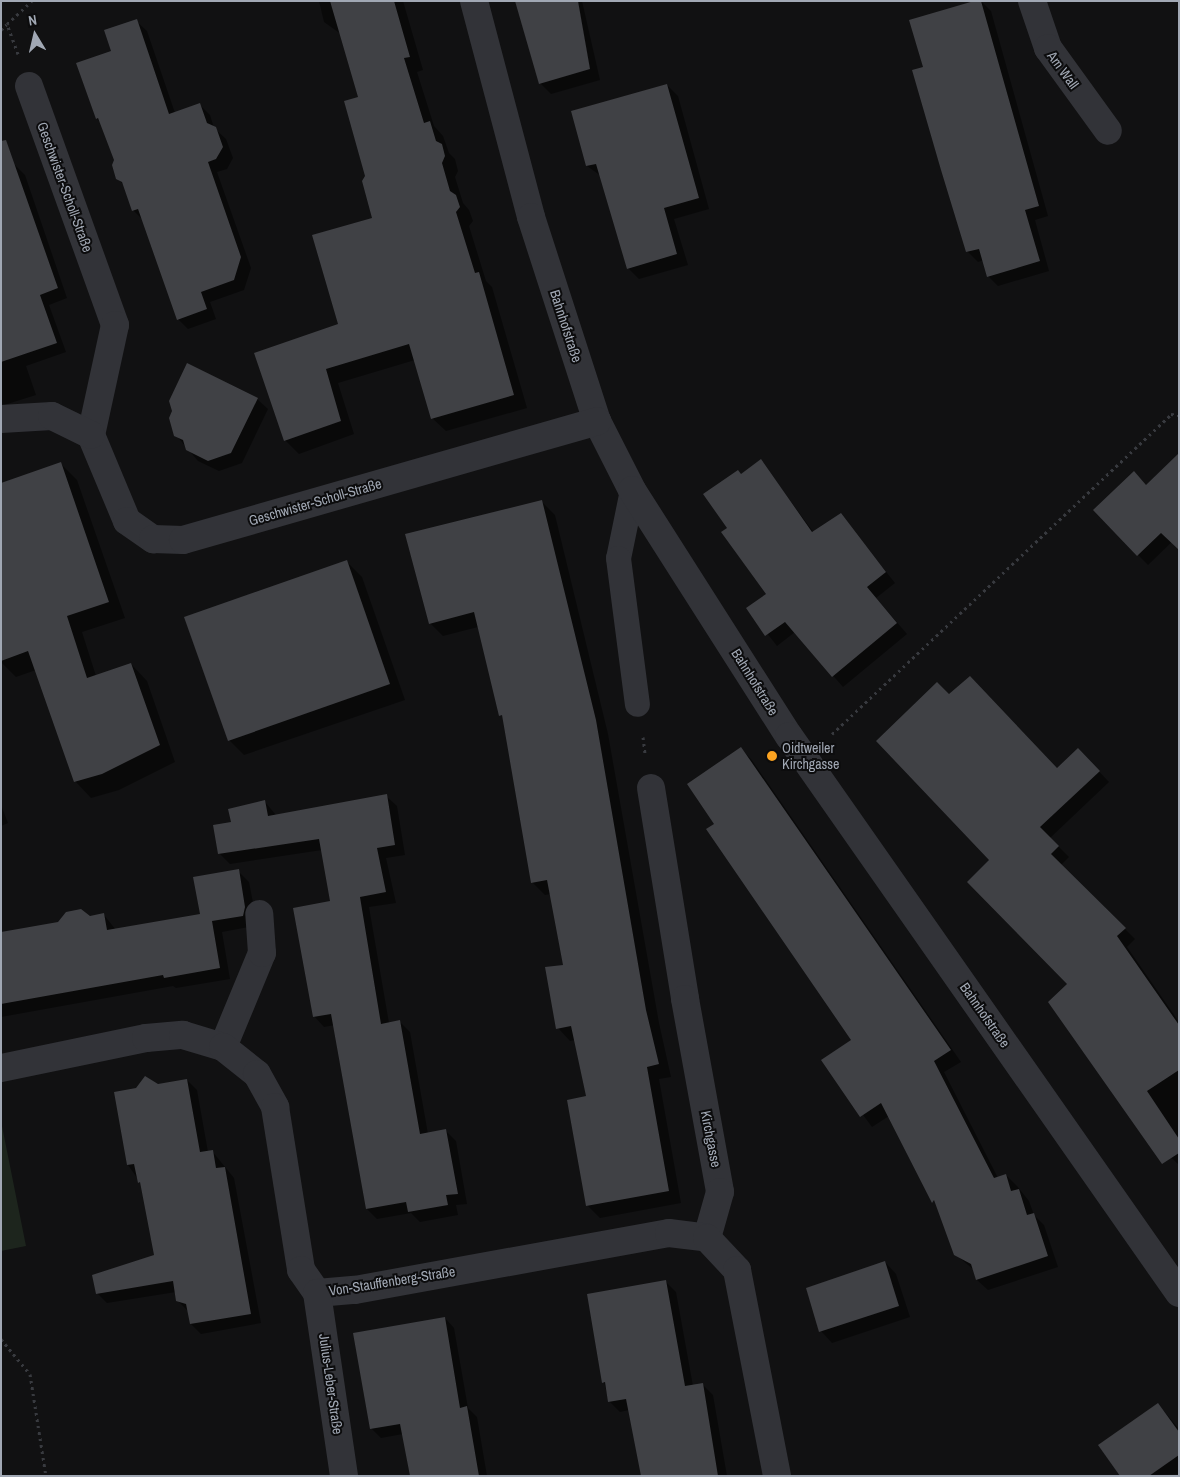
<!DOCTYPE html>
<meta charset="utf-8">
<style>
body{margin:0}
#map{position:relative;width:1180px;height:1477px;overflow:hidden;background:#111112;font-family:"Archivo Narrow",sans-serif}
div>[style]{position:absolute}
.green>*{inset:0;background:#1d251d}
.shadow>*{inset:0;background:#0007}
.building>*{inset:0;background:#404145}
.path>*{height:3px;margin-top:-1.5px;transform-origin:0;background:repeating-linear-gradient(90deg,#383a3f 0 2.5px,transparent 0 6.5px)}
.service>*{height:25px;margin:-12.5px;padding:0 12.5px;transform-origin:12.5px;border-radius:12.5px;background:#323338}
.minor>*{height:28px;margin:-14px;padding:0 14px;transform-origin:14px;border-radius:14px;background:#323338}
.dots>*{width:14px;height:14px;translate:-50% -50%;box-sizing:border-box;border:2px solid #0c0c0d;border-radius:50%}
span{translate:-50% -50%;white-space:nowrap;text-align:center;line-height:1.15;-webkit-text-stroke:4px #0c0c0d;paint-order:stroke}
.street-label{font-size:14px;color:#a1a8b4}
.poi-label{font-size:14px;color:#a1a8b4}
.left{translate:0 -50%;text-align:left}
.frame{position:absolute;inset:0;border:2px solid #a1a8b4;pointer-events:none}
.north{position:absolute;left:10px;top:10px;width:50px;height:50px;-webkit-text-stroke:4px #0c0c0d;paint-order:stroke;rotate:351deg;font-size:14px;font-weight:700;line-height:20px;text-align:center;color:#a1a8b4}
.north::after{content:'';display:block;margin:auto;width:18px;height:22px;background:#a1a8b4;clip-path:polygon(50% 0,100% 100%,50% 72%,0 100%)}
</style>
<div id="map">
<div class="green">
<div style="clip-path:polygon(1px 1121px,26px 1246px,1px 1251px)"></div>
</div>
<div class="shadow">
<div style="clip-path:polygon(319px 1px,403px 1px,423px 70px,417px 72px,434px 126px,443px 136px,449px 153px,455px 159px,458px 171px,455px 177px,463px 203px,469px 210px,473px 221px,469px 226px,486px 281px,492px 287px,527px 408px,446px 431px,432px 418px,415px 360px,338px 383px,354px 434px,299px 454px,285px 440px,339px 324px,374px 218px,359px 98px,341px 34px,324px 22px)"></div>
<div style="clip-path:polygon(517px 1px,582px 1px,600px 80px,551px 94px,540px 83px)"></div>
<div style="clip-path:polygon(981px 1px,991px 11px,1048px 216px,1035px 220px,1049px 271px,998px 286px,988px 276px,984px 260px,978px 262px,968px 252px,914px 71px,924px 68px)"></div>
<div style="clip-path:polygon(136px 21px,147px 31px,175px 113px,200px 105px,210px 115px,214px 128px,226px 139px,233px 158px,227px 169px,217px 172px,251px 268px,244px 290px,210px 302px,216px 319px,188px 329px,178px 319px,144px 221px,133px 210px,125px 186px,117px 178px,116px 160px,102px 124px,97px 119px,113px 52px)"></div>
<div style="clip-path:polygon(667px 85px,678px 96px,709px 209px,674px 219px,688px 265px,639px 279px,628px 268px,601px 176px,587px 166px)"></div>
<div style="clip-path:polygon(1px 157px,5px 168px,15px 165px,25px 175px,67px 298px,49px 305px,66px 352px,26px 366px,36px 395px,1px 406px)"></div>
<div style="clip-path:polygon(257px 399px,268px 409px,242px 463px,219px 471px,198px 461px,176px 435px,174px 411px)"></div>
<div style="clip-path:polygon(761px 461px,814px 533px,840px 514px,895px 583px,876px 598px,907px 634px,843px 687px,795px 632px,777px 646px,748px 609px,768px 594px,729px 528px,741px 475px)"></div>
<div style="clip-path:polygon(61px 464px,77px 480px,125px 618px,82px 632px,96px 676px,131px 664px,147px 681px,175px 762px,119px 790px,91px 798px,75px 781px,36px 670px,16px 677px,1px 662px,1px 484px)"></div>
<div style="clip-path:polygon(1147px 486px,1179px 535px,1148px 565px,1094px 510px)"></div>
<div style="clip-path:polygon(542px 502px,555px 515px,608px 734px,659px 1023px,671px 1077px,659px 1079px,681px 1203px,600px 1218px,587px 1205px,587px 1097px,575px 1040px,570px 1041px,558px 1028px,564px 966px,551px 894px,545px 895px,532px 882px,504px 719px,478px 627px,443px 636px,430px 623px)"></div>
<div style="clip-path:polygon(347px 562px,362px 577px,405px 700px,244px 755px,229px 740px)"></div>
<div style="clip-path:polygon(949px 696px,1057px 769px,1088px 760px,1109px 782px,1050px 838px,1069px 857px,1061px 865px,1135px 939px,1127px 947px,1179px 1022px,1179px 1165px,1157px 1144px,1069px 984px,991px 860px)"></div>
<div style="clip-path:polygon(740px 748px,751px 759px,961px 1062px,944px 1072px,998px 1178px,1006px 1175px,1017px 1186px,1029px 1201px,1034px 1215px,1044px 1225px,1058px 1267px,988px 1290px,977px 1280px,974px 1270px,955px 1254px,938px 1207px,889px 1116px,872px 1127px,823px 1061px,852px 1041px,716px 824px)"></div>
<div style="clip-path:polygon(386px 796px,397px 806px,405px 855px,386px 858px,396px 903px,369px 907px,389px 1023px,399px 1021px,410px 1032px,428px 1134px,446px 1131px,456px 1141px,467px 1204px,456px 1205px,458px 1215px,420px 1222px,411px 1213px,377px 1219px,367px 1209px,335px 1025px,324px 1027px,314px 1016px,332px 902px,322px 850px,230px 864px,220px 854px,215px 826px,232px 823px,265px 802px,276px 815px)"></div>
<div style="clip-path:polygon(1px 805px,8px 823px,1px 826px)"></div>
<div style="clip-path:polygon(238px 871px,249px 882px,256px 918px,254px 926px,222px 932px,230px 979px,176px 988px,173px 986px,1px 1017px,1px 933px,104px 915px,116px 930px,201px 915px)"></div>
<div style="clip-path:polygon(187px 1080px,197px 1090px,208px 1152px,212px 1151px,234px 1178px,261px 1323px,201px 1334px,191px 1324px,188px 1311px,178px 1301px,176px 1292px,107px 1303px,97px 1293px,155px 1256px,142px 1185px,128px 1165px,115px 1093px)"></div>
<div style="clip-path:polygon(885px 1262px,896px 1274px,910px 1317px,832px 1343px,821px 1331px)"></div>
<div style="clip-path:polygon(665px 1281px,676px 1292px,693px 1386px,702px 1384px,713px 1395px,727px 1476px,642px 1476px,629px 1410px,620px 1412px,609px 1401px,604px 1382px)"></div>
<div style="clip-path:polygon(445px 1318px,454px 1328px,468px 1408px,477px 1417px,487px 1476px,410px 1476px,403px 1434px,381px 1438px,371px 1428px)"></div>
<div style="clip-path:polygon(1158px 1404px,1179px 1429px,1179px 1474px,1121px 1476px)"></div>
</div>
<div class="building">
<div style="clip-path:polygon(330px 1px,394px 1px,410px 57px,404px 58px,424px 123px,430px 121px,436px 141px,442px 144px,445px 156px,442px 163px,450px 191px,456px 195px,460px 207px,456px 212px,475px 273px,479px 272px,514px 395px,431px 419px,409px 344px,326px 369px,341px 421px,284px 441px,254px 353px,338px 324px,312px 235px,372px 218px,362px 181px,365px 176px,344px 101px,358px 97px)"></div>
<div style="clip-path:polygon(515px 1px,578px 1px,590px 69px,539px 84px)"></div>
<div style="clip-path:polygon(974px 1px,981px 1px,1039px 206px,1025px 210px,1040px 261px,987px 277px,979px 249px,966px 252px,941px 170px,912px 70px,923px 67px,909px 20px)"></div>
<div style="clip-path:polygon(137px 19px,169px 114px,200px 103px,207px 123px,216px 127px,223px 147px,216px 159px,208px 162px,241px 257px,234px 280px,201px 292px,207px 309px,177px 320px,138px 209px,132px 211px,122px 182px,116px 179px,112px 165px,114px 160px,98px 118px,96px 119px,76px 63px,111px 51px,104px 30px)"></div>
<div style="clip-path:polygon(667px 84px,699px 198px,664px 208px,677px 254px,627px 269px,596px 164px,586px 166px,571px 111px)"></div>
<div style="clip-path:polygon(6px 140px,58px 288px,40px 295px,57px 343px,1px 362px,1px 141px)"></div>
<div style="clip-path:polygon(187px 363px,258px 398px,231px 453px,208px 461px,186px 450px,183px 440px,174px 436px,169px 418px,172px 411px,169px 401px)"></div>
<div style="clip-path:polygon(1179px 453px,1179px 550px,1161px 533px,1137px 556px,1093px 510px,1134px 471px,1146px 485px)"></div>
<div style="clip-path:polygon(761px 459px,812px 532px,841px 513px,886px 572px,867px 587px,897px 623px,832px 677px,785px 622px,765px 636px,746px 608px,766px 594px,721px 532px,727px 528px,703px 494px,738px 470px,741px 474px)"></div>
<div style="clip-path:polygon(61px 462px,109px 602px,67px 616px,87px 678px,131px 663px,160px 745px,102px 774px,74px 782px,28px 651px,1px 661px,1px 483px)"></div>
<div style="clip-path:polygon(542px 500px,596px 720px,646px 1010px,659px 1064px,647px 1067px,669px 1191px,586px 1206px,567px 1100px,586px 1096px,571px 1026px,556px 1029px,545px 967px,563px 965px,547px 880px,531px 883px,502px 715px,499px 716px,474px 612px,429px 624px,405px 534px)"></div>
<div style="clip-path:polygon(347px 560px,390px 684px,228px 741px,184px 617px)"></div>
<div style="clip-path:polygon(970px 676px,1057px 768px,1078px 748px,1100px 771px,1040px 827px,1059px 846px,1051px 854px,1126px 928px,1117px 936px,1179px 1025px,1179px 1070px,1147px 1091px,1179px 1139px,1179px 1153px,1162px 1164px,1048px 1002px,1067px 984px,967px 882px,989px 860px,876px 741px,937px 682px,949px 694px)"></div>
<div style="clip-path:polygon(741px 747px,951px 1050px,934px 1061px,994px 1178px,1006px 1174px,1011px 1191px,1019px 1189px,1027px 1215px,1034px 1213px,1048px 1256px,976px 1280px,971px 1264px,954px 1255px,934px 1200px,932px 1203px,881px 1103px,860px 1117px,821px 1060px,851px 1040px,706px 829px,714px 824px,687px 784px)"></div>
<div style="clip-path:polygon(387px 794px,395px 845px,377px 848px,386px 892px,360px 897px,381px 1024px,400px 1020px,420px 1134px,446px 1129px,458px 1194px,446px 1195px,448px 1205px,408px 1212px,406px 1202px,366px 1209px,331px 1014px,313px 1017px,293px 908px,330px 901px,319px 839px,218px 854px,213px 825px,231px 822px,228px 809px,265px 800px,268px 816px)"></div>
<div style="clip-path:polygon(239px 869px,245px 907px,243px 916px,212px 921px,220px 968px,164px 978px,163px 975px,1px 1004px,1px 932px,58px 922px,66px 912px,81px 909px,90px 916px,104px 913px,107px 930px,200px 914px,193px 877px)"></div>
<div style="clip-path:polygon(145px 1076px,158px 1084px,187px 1079px,200px 1152px,213px 1150px,216px 1168px,225px 1167px,251px 1314px,190px 1324px,186px 1304px,176px 1301px,173px 1281px,96px 1294px,92px 1275px,154px 1255px,140px 1182px,138px 1183px,134px 1164px,127px 1165px,114px 1092px,136px 1088px)"></div>
<div style="clip-path:polygon(885px 1261px,899px 1306px,819px 1332px,806px 1288px)"></div>
<div style="clip-path:polygon(666px 1280px,685px 1386px,703px 1383px,718px 1476px,641px 1476px,626px 1399px,608px 1402px,605px 1382px,602px 1383px,587px 1294px)"></div>
<div style="clip-path:polygon(445px 1317px,460px 1408px,467px 1406px,479px 1476px,410px 1476px,400px 1424px,370px 1429px,353px 1333px)"></div>
<div style="clip-path:polygon(1158px 1403px,1179px 1432px,1179px 1455px,1149px 1476px,1120px 1476px,1098px 1445px)"></div>
</div>
<div class="path">
<div style="left:1px;top:30px;width:8px;rotate:-45deg"></div>
<div style="left:18px;top:54px;width:32px;rotate:-110deg"></div>
<div style="left:7px;top:24px;width:34px;rotate:-43deg"></div>
<div style="left:832px;top:734px;width:466px;rotate:-43.3deg"></div>
<div style="left:1171px;top:414px;width:8px;rotate:7deg"></div>
<div style="left:643px;top:737px;width:16px;rotate:83deg"></div>
<div style="left:1px;top:1339px;width:45px;rotate:50.4deg"></div>
<div style="left:30px;top:1374px;width:103px;rotate:81.1deg"></div>
</div>
<div class="service">
<div style="left:632px;top:490px;width:69px;rotate:101.6deg"></div>
<div style="left:618px;top:558px;width:147px;rotate:82.6deg"></div>
</div>
<div class="minor">
<div style="left:474px;top:1px;width:223px;rotate:75.2deg"></div>
<div style="left:531px;top:217px;width:214px;rotate:72.1deg"></div>
<div style="left:597px;top:421px;width:77px;rotate:63.1deg"></div>
<div style="left:632px;top:490px;width:292px;rotate:57.5deg"></div>
<div style="left:789px;top:736px;width:680px;rotate:55deg"></div>
<div style="left:1032px;top:1px;width:50px;rotate:71.2deg"></div>
<div style="left:1048px;top:48px;width:102px;rotate:54.1deg"></div>
<div style="left:29px;top:86px;width:254px;rotate:70.2deg"></div>
<div style="left:115px;top:325px;width:113px;rotate:102.3deg"></div>
<div style="left:91px;top:435px;width:93px;rotate:67.3deg"></div>
<div style="left:127px;top:521px;width:32px;rotate:35deg"></div>
<div style="left:153px;top:539px;width:30px;rotate:2deg"></div>
<div style="left:183px;top:540px;width:431px;rotate:-16deg"></div>
<div style="left:1px;top:419px;width:51px;rotate:-3.4deg"></div>
<div style="left:52px;top:416px;width:43px;rotate:26deg"></div>
<div style="left:651px;top:788px;width:214px;rotate:80.8deg"></div>
<div style="left:685px;top:999px;width:196px;rotate:79.7deg"></div>
<div style="left:720px;top:1192px;width:48px;rotate:105.8deg"></div>
<div style="left:223px;top:1047px;width:102px;rotate:-67.5deg"></div>
<div style="left:262px;top:953px;width:39px;rotate:-94deg"></div>
<div style="left:1px;top:1068px;width:148px;rotate:-11.7deg"></div>
<div style="left:146px;top:1038px;width:37px;rotate:-5deg"></div>
<div style="left:183px;top:1035px;width:42px;rotate:16.7deg"></div>
<div style="left:223px;top:1047px;width:43px;rotate:38.5deg"></div>
<div style="left:257px;top:1074px;width:38px;rotate:61deg"></div>
<div style="left:275px;top:1107px;width:165px;rotate:80.9deg"></div>
<div style="left:301px;top:1270px;width:28px;rotate:55deg"></div>
<div style="left:317px;top:1293px;width:38px;rotate:-5deg"></div>
<div style="left:355px;top:1290px;width:319px;rotate:-10.3deg"></div>
<div style="left:669px;top:1233px;width:38px;rotate:7deg"></div>
<div style="left:707px;top:1238px;width:44px;rotate:46.8deg"></div>
<div style="left:737px;top:1270px;width:210px;rotate:79deg"></div>
<div style="left:317px;top:1293px;width:185px;rotate:81.6deg"></div>
</div>
<div class="dots">
<div style="left:772px;top:756px;background:#fba321"></div>
</div>
<div class="street-label">
<span style="left:1063px;top:70px;rotate:54deg">Am Wall</span>
<span style="left:65px;top:187px;rotate:70deg">Geschwister-Scholl-Straße</span>
<span style="left:566px;top:326px;rotate:72deg">Bahnhofstraße</span>
<span style="left:315px;top:502px;rotate:-16deg">Geschwister-Scholl-Straße</span>
<span style="left:755px;top:682px;rotate:58deg">Bahnhofstraße</span>
<span style="left:985px;top:1015px;rotate:55deg">Bahnhofstraße</span>
<span style="left:711px;top:1139px;rotate:79deg">Kirchgasse</span>
<span style="left:392px;top:1281px;rotate:-9deg">Von-Stauffenberg-Straße</span>
<span style="left:331px;top:1384px;rotate:82deg">Julius-Leber-Straße</span>
</div>
<div class="poi-label">
<span class="left" style="left:782px;top:756px">Oidtweiler<br>Kirchgasse</span>
</div>
<div class="frame"></div>
<div class="north">N</div>
</div>
